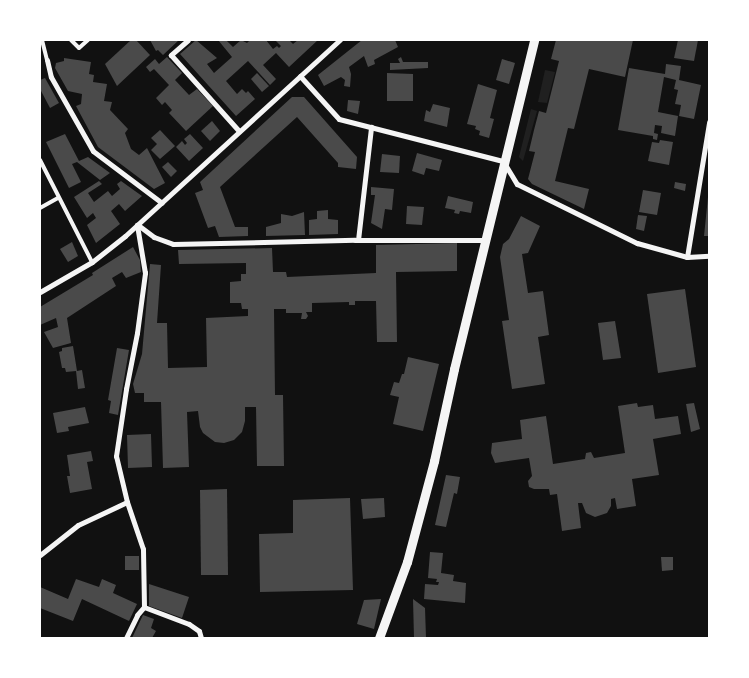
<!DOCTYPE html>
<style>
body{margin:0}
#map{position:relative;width:749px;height:678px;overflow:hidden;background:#111;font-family:Lato,sans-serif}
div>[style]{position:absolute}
.green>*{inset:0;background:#202020}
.building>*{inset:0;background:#4a4a4a}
.service>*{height:4px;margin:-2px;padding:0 2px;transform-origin:2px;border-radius:2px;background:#f5f5f5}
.minor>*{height:5px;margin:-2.5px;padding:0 2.5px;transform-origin:2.5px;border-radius:2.5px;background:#f5f5f5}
.tertiary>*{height:9px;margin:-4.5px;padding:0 4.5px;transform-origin:4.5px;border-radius:4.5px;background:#f5f5f5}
span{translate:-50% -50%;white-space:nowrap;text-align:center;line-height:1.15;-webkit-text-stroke:4px #fff;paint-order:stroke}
.frame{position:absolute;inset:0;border:41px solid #fff;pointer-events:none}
</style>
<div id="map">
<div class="green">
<div style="clip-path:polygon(545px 70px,555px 72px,547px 103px,538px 102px)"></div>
<div style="clip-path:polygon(531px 109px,537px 111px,523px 161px,519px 157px)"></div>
</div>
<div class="building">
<div style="clip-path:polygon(131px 40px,136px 40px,150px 55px,117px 86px,105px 64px)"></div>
<div style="clip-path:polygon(150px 40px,179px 40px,163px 55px,158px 50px,156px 51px)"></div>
<div style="clip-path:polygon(196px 40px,217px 58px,207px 64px,214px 73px,232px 57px,218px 40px,226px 40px,233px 47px,241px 40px,247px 43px,250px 40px,266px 40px,273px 49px,277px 46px,279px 48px,281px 46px,275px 40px,289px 40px,293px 44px,298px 40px,318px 40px,289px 67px,276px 53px,263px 65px,276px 79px,270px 85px,248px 61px,226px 81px,237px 94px,242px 89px,246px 93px,248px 91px,255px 99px,236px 116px,180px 54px)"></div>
<div style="clip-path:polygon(362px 40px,395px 40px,398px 47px,374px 60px,375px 64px,368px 67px,364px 56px,349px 67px,351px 74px,350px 87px,344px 86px,345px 80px,341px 77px,324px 86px,318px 75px)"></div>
<div style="clip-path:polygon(556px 40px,633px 40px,625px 77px,589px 69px,574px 129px,568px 128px,555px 181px,589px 189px,584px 209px,532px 184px,528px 179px,535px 152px,529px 151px,534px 130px,539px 111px,546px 113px,559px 61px,551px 59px)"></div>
<div style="clip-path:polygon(678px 40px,698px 40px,694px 61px,674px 58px)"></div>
<div style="clip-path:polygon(167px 57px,182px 73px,175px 80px,189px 95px,197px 89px,213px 106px,186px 131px,169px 113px,172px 110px,165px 102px,162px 105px,156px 98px,169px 85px,154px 69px,150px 72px,146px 67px,155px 59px,159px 64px)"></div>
<div style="clip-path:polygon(401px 57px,403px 62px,428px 62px,428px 68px,390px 70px,390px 63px,400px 63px,398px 59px)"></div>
<div style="clip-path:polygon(64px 58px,91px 62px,89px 74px,94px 75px,93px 82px,107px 84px,104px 101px,112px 102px,110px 110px,128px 129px,125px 133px,131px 149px,139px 155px,147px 148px,165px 183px,154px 189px,98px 147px,76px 106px,81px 104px,82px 94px,68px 91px,55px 68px,56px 63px,64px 61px)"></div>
<div style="clip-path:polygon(502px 59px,515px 63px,509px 84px,496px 80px)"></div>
<div style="clip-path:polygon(666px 64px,681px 66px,679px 80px,701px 85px,694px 119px,679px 116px,681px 105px,675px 104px,678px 90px,674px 89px,676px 80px,664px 77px,658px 112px,678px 116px,675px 136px,661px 133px,662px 126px,655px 125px,654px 133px,658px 134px,657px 140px,653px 139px,653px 136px,618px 130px,629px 68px,665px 74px)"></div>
<div style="clip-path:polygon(257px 73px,269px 86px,262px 92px,251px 79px)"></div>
<div style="clip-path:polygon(387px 73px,413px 74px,413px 101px,387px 101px)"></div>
<div style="clip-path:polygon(45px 78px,59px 103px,50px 108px,40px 89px,40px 80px)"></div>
<div style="clip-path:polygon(478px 84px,497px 90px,490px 118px,494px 119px,489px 138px,479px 135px,480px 131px,475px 129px,476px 126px,467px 124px)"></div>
<div style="clip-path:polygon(292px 97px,304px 97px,357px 157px,356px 169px,338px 167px,338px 163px,297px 117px,220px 187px,235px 227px,248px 227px,248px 236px,219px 237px,215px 226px,208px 228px,195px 193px,203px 190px,200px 182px)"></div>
<div style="clip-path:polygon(348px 100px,360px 101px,358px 114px,347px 111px)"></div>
<div style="clip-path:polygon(433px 104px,450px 108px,447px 127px,424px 121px,426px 110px,430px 112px)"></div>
<div style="clip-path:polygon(212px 121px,220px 131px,210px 141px,201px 131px)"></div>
<div style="clip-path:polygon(160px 130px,175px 146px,160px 159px,151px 150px,157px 144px,151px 138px)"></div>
<div style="clip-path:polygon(65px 134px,79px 161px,88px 157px,110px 173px,100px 180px,77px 162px,72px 164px,81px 182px,69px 188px,46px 142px)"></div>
<div style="clip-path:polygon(190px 134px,203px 148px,189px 161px,176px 147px,182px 141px,185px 145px,187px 143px,184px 139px)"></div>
<div style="clip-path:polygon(660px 140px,673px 142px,669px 165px,648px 161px,652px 142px,659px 143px)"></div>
<div style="clip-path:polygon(417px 153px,442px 160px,439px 171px,426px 168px,424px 175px,412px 171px)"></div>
<div style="clip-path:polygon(382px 154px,400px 156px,399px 173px,380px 172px)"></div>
<div style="clip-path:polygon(168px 162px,177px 171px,171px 177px,162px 167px)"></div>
<div style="clip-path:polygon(99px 181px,102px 184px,88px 193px,94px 202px,108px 191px,112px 196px,120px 189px,117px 184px,121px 181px,142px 196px,125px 211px,119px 204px,111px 211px,120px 224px,96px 243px,87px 225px,96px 218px,93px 213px,87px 218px,74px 197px)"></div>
<div style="clip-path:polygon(675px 182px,686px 184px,685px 191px,674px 188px)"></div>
<div style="clip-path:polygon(371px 187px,394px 189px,392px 210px,385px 209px,382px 229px,371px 223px,375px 195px,371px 195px)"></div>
<div style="clip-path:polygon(643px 190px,661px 193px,657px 215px,639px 212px)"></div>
<div style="clip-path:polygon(448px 196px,473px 202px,471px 213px,460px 211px,459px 214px,454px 213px,455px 210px,445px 208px)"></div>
<div style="clip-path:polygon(708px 197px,709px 197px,709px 236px,704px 236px)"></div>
<div style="clip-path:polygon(407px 206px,424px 207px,422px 225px,406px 224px)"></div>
<div style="clip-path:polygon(328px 210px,328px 219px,338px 220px,338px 234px,309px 235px,309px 220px,317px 219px,317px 211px)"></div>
<div style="clip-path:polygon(304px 212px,305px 235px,266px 236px,266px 227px,281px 223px,281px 214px,292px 216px)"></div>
<div style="clip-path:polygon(638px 215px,647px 216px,644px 231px,636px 229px)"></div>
<div style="clip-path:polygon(521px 216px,540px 226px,528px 253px,522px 254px,528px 293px,543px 291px,549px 335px,538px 337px,545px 384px,512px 389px,502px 321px,509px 320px,500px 257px,503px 244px,509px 239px)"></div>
<div style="clip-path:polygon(72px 242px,78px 256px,68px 262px,60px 249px)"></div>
<div style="clip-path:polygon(457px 243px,457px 271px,396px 272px,397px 342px,377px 342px,376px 301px,355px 301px,355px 305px,349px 305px,349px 302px,312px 303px,312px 312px,306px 312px,308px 316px,306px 319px,301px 319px,302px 313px,286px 313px,286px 309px,274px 309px,275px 395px,283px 395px,284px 466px,257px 466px,256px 407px,245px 407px,245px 421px,242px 432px,234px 440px,224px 443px,215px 442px,203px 433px,200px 427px,198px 411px,187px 412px,189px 467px,163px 468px,161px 402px,144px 402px,144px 393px,135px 393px,133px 384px,142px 354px,150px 264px,161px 265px,157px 323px,167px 323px,168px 368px,207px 367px,206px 318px,248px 316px,248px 309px,242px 309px,241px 303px,230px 303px,230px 282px,241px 281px,241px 274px,246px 274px,246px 263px,179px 264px,178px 250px,272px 248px,273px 272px,286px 272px,287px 277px,376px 273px,376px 245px)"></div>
<div style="clip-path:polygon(133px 247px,140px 260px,141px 272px,126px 278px,122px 272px,112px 278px,116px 286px,67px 318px,71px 343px,53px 348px,44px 332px,58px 327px,56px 318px,40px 325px,40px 307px,93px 275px,92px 273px)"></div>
<div style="clip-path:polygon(685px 289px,696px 367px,658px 373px,647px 294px)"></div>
<div style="clip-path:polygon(615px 321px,621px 358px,603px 360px,598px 323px)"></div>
<div style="clip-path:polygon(73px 346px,77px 371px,82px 370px,85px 388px,78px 389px,76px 371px,66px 372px,65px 368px,62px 368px,59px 352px,62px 351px,62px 348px)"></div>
<div style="clip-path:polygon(117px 348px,129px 350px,118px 415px,109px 413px,111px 401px,108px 400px)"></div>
<div style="clip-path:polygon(408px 357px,439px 364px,423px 431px,393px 424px,399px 397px,390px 395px,394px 382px,399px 383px,402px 374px,404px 374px)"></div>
<div style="clip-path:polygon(637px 403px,638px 407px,653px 405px,655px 419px,678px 416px,681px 434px,653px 439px,659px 475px,632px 479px,636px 506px,617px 509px,615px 498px,611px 499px,611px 506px,607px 513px,595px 517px,586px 513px,582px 503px,578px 503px,581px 528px,562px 531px,557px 494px,550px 495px,549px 489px,534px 489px,529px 487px,528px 481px,532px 476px,529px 458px,495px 463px,491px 453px,492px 443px,522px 439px,520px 420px,546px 416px,553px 464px,585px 459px,586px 453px,591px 452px,594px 458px,625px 453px,618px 406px)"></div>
<div style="clip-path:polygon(694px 403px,700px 429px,691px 432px,686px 404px)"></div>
<div style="clip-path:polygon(85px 407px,89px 423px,68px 427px,69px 431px,57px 433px,53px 413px)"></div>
<div style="clip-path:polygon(151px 434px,152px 467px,128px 468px,127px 435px)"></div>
<div style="clip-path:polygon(91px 451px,93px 461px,87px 462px,92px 489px,70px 493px,67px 476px,70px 476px,67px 455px)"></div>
<div style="clip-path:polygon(446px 475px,460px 477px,457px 494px,454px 493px,446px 527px,435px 525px)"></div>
<div style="clip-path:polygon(227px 489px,228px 575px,201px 575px,200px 490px)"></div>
<div style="clip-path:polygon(350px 498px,353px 590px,260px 592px,259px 534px,293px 533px,293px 500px)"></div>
<div style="clip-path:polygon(384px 498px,385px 517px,363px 519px,361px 499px)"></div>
<div style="clip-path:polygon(430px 552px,443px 553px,441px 573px,454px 575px,453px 581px,466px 583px,465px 603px,424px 599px,425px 584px,438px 585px,439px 582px,436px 582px,437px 579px,428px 578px)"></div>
<div style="clip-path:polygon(125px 556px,139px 556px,139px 570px,125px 570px)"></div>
<div style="clip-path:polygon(661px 557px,673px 557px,673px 570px,662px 571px)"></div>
<div style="clip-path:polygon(76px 579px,99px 587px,102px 579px,116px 585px,113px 593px,137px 604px,129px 621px,82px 599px,73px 621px,40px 608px,40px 587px,68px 599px)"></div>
<div style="clip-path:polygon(149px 584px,189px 597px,182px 618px,149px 606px)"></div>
<div style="clip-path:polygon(381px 599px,374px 629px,357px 624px,364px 600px)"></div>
<div style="clip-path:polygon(413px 599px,425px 608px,426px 638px,414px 638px)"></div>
<div style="clip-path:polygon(143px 615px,154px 619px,151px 628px,156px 631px,152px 638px,132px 638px)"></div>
</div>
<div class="service">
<div style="left:42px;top:40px;width:21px;rotate:76deg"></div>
<div style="left:71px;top:40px;width:11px;rotate:45deg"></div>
<div style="left:79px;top:48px;width:12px;rotate:-42deg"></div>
<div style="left:40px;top:160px;width:114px;rotate:63deg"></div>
<div style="left:40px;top:208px;width:21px;rotate:-29deg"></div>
</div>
<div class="minor">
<div style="left:188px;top:40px;width:23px;rotate:139deg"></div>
<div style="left:171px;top:55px;width:102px;rotate:48.2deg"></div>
<div style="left:47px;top:60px;width:17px;rotate:77deg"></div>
<div style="left:51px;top:77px;width:85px;rotate:60.4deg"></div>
<div style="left:93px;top:151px;width:86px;rotate:37deg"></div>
<div style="left:300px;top:76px;width:58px;rotate:47.8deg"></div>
<div style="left:339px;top:119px;width:169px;rotate:14.4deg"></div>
<div style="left:503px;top:161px;width:27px;rotate:59deg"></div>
<div style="left:517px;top:184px;width:134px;rotate:26.2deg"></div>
<div style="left:637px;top:243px;width:52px;rotate:15.6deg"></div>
<div style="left:687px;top:257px;width:22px;rotate:-3deg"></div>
<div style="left:138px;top:225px;width:20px;rotate:37deg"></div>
<div style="left:154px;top:237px;width:20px;rotate:20deg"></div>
<div style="left:173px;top:244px;width:182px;rotate:-1.3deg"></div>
<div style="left:355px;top:240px;width:130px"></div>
<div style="left:358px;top:240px;width:114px;rotate:-83.4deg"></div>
<div style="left:687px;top:257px;width:137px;rotate:-80.7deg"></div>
<div style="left:40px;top:292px;width:60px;rotate:-30deg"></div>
<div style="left:92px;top:262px;width:42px;rotate:-38.2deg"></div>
<div style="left:125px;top:236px;width:291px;rotate:-42.4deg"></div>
<div style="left:40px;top:555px;width:48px;rotate:-38.3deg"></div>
<div style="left:78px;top:525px;width:54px;rotate:-25.1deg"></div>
<div style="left:144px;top:607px;width:48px;rotate:20.7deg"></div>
<div style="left:189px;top:624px;width:12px;rotate:35deg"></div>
<div style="left:199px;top:631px;width:7px;rotate:74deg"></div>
<div style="left:126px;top:638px;width:25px;rotate:-64deg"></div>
<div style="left:137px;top:615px;width:11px;rotate:-49deg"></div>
<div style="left:144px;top:607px;width:58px;rotate:-91deg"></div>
<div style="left:143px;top:549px;width:50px;rotate:-108.8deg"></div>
<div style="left:127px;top:502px;width:47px;rotate:-103.4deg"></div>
<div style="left:116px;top:456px;width:68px;rotate:-81.5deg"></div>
<div style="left:126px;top:389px;width:57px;rotate:-78.9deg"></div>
<div style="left:137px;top:333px;width:61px;rotate:-82.4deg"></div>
<div style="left:145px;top:273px;width:49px;rotate:-99.5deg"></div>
</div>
<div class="tertiary">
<div style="left:379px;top:638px;width:81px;rotate:-69.8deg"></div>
<div style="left:407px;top:562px;width:105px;rotate:-75deg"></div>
<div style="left:434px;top:461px;width:94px;rotate:-77.7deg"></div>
<div style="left:454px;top:369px;width:339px;rotate:-76.3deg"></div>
</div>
<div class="frame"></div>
</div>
